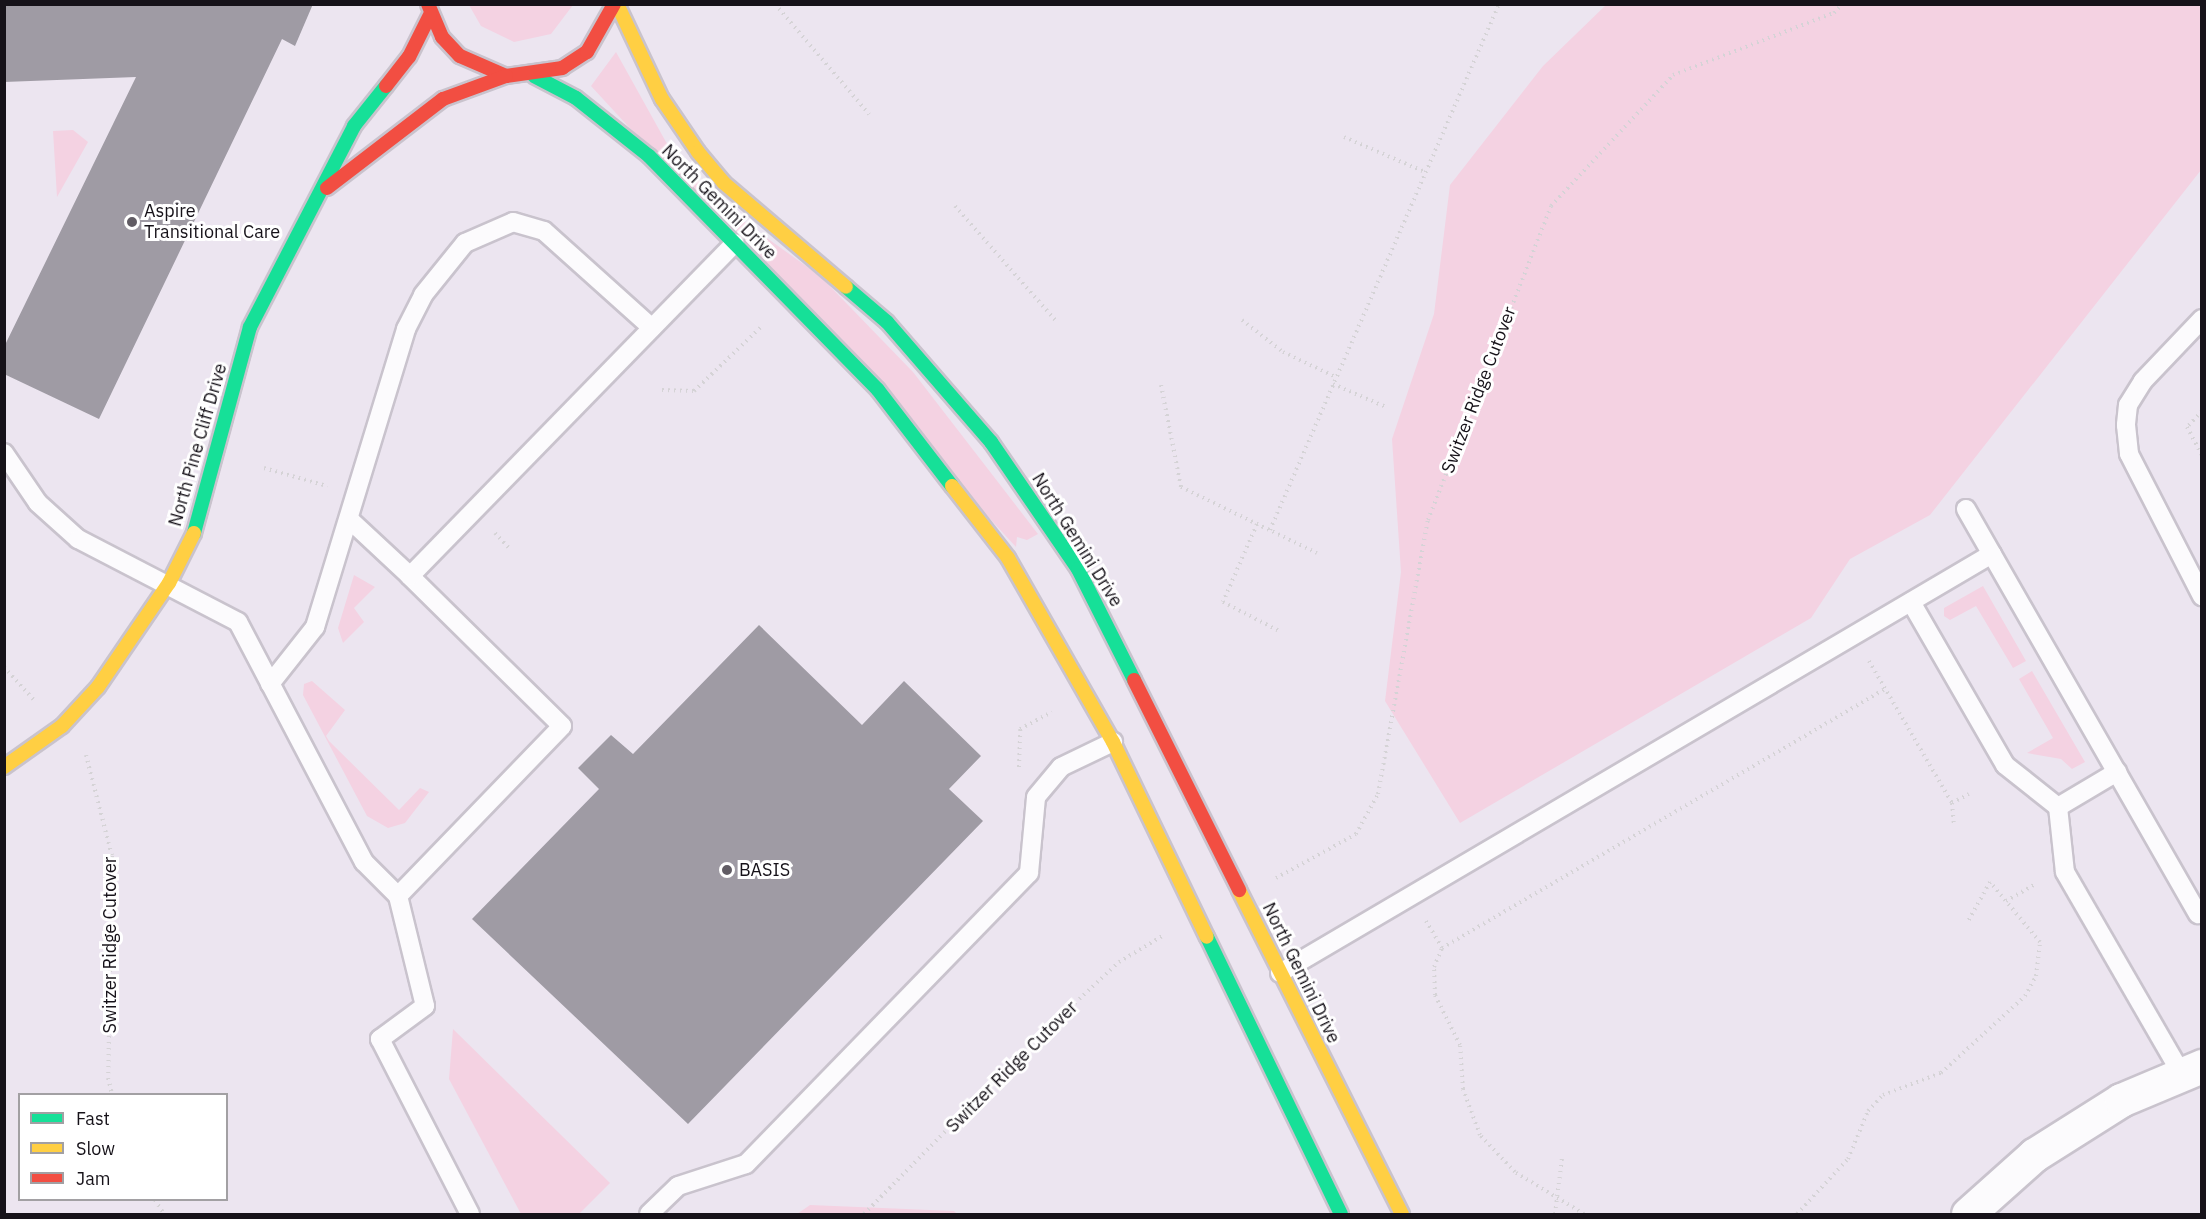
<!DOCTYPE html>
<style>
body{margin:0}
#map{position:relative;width:2206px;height:1219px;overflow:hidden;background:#ece5f0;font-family:"IBM Plex Sans",sans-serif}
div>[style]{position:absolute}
.green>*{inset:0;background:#f4d2e2}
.building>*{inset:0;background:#9f9ba4}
.path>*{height:4px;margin-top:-2px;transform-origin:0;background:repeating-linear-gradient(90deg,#d5d3d6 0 1.5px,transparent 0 6px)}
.roads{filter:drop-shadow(2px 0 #c9c3cd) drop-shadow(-2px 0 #c9c3cd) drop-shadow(0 2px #c9c3cd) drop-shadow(0 -2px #c9c3cd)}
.lane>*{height:18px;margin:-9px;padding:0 9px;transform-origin:9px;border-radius:9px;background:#fcfbfd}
.street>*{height:33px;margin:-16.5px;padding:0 16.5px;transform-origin:16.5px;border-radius:16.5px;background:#fcfbfd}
.fast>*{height:14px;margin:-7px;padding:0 7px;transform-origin:7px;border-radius:7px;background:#16e098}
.slow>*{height:14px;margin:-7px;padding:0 7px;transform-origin:7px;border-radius:7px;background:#ffcf43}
.jam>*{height:14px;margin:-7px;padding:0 7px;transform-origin:7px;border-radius:7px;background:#f24e42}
.dots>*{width:16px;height:16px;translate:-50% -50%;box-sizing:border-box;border:3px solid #fff;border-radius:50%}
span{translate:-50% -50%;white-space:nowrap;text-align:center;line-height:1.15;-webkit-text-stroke:6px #fff;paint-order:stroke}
.street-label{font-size:18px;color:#161219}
.poi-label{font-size:18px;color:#161219}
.left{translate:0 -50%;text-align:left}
.frame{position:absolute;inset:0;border:6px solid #161219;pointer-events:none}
.legend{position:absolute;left:18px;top:1093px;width:210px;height:108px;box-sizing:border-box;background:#fff;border:2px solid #a2a0a3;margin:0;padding:8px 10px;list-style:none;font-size:18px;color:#161219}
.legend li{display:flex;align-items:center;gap:12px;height:30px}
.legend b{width:30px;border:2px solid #a2a0a3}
</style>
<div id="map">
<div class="green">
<div style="clip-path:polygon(1607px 4px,2201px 5px,2201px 170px,1930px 515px,1850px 559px,1811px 618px,1460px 823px,1385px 701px,1401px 572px,1392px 439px,1434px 314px,1450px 185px,1543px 66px)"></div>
<div style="clip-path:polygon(469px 5px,469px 4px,573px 5px,551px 34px,514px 42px,481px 26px)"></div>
<div style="clip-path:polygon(616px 52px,666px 142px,698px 180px,732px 213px,820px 276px,913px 372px,1038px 534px,1027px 540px,1017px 537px,1016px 547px,591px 86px)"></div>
<div style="clip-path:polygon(73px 130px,88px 142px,57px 197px,53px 131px)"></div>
<div style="clip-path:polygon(354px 575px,375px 587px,354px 608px,364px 622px,343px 643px,338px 628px)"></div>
<div style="clip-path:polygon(1983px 586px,2026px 661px,2013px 668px,1976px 606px,1950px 620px,1944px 616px,1944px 608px)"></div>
<div style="clip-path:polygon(2032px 671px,2085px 762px,2072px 769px,2061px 759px,2027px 753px,2053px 738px,2019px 679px)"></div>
<div style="clip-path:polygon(312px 681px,345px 710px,326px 736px,329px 741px,399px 810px,420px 788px,429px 792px,405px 823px,388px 828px,367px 816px,303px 695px,304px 684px)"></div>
<div style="clip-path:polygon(453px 1029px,610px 1183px,579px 1214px,521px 1214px,449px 1079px)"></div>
<div style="clip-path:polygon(810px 1205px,954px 1211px,957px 1214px,797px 1214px)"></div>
</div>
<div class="building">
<div style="clip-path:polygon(4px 4px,313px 4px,295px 46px,282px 39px,99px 419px,4px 374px,4px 347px,136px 77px,4px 82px)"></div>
<div style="clip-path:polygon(759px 625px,862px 725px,904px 681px,981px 756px,949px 789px,983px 821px,688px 1124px,472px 919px,599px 789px,578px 768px,611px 735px,633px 754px)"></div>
</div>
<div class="path">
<div style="left:775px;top:4px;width:145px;rotate:49.5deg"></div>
<div style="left:1344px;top:137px;width:88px;rotate:23.4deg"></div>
<div style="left:955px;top:206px;width:152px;rotate:48.7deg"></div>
<div style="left:1242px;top:320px;width:52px;rotate:38deg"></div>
<div style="left:1283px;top:352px;width:59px;rotate:25.3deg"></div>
<div style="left:1333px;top:384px;width:58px;rotate:23.5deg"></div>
<div style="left:1161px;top:385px;width:104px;rotate:78.9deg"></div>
<div style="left:1181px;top:487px;width:151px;rotate:25.9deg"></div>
<div style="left:662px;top:390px;width:32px;rotate:2deg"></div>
<div style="left:694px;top:391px;width:95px;rotate:-43.7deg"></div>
<div style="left:2202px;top:411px;width:22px;rotate:133deg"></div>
<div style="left:2187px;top:427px;width:32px;rotate:62deg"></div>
<div style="left:264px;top:468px;width:66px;rotate:15.9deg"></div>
<div style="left:1257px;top:524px;width:85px;rotate:113.6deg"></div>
<div style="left:1223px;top:602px;width:65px;rotate:27.3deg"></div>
<div style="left:1270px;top:530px;width:574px;rotate:-66.47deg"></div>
<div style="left:495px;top:533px;width:21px;rotate:47deg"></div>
<div style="left:1869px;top:661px;width:164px;rotate:59.7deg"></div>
<div style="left:1952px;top:803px;width:24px;rotate:85deg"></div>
<div style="left:4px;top:667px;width:45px;rotate:47.7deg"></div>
<div style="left:86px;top:755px;width:104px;rotate:75.6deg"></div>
<div style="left:112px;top:856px;width:222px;rotate:91deg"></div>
<div style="left:108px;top:1078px;width:16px;rotate:76deg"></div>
<div style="left:1019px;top:767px;width:38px;rotate:-88deg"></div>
<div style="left:1020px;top:729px;width:36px;rotate:-28deg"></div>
<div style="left:1952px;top:803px;width:19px;rotate:-28deg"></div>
<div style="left:1276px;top:878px;width:91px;rotate:-28.8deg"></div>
<div style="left:1356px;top:834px;width:46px;rotate:-61.2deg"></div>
<div style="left:1378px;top:794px;width:279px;rotate:-79.7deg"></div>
<div style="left:1428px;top:520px;width:337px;rotate:-68.6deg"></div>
<div style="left:1551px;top:206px;width:179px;rotate:-47deg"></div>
<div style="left:1673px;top:75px;width:173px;rotate:-21.1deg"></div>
<div style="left:1834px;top:13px;width:12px;rotate:-48deg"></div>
<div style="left:2006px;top:901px;width:34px;rotate:-30deg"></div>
<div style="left:1426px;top:921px;width:31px;rotate:59deg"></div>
<div style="left:155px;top:1200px;width:17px;rotate:57deg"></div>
<div style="left:864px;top:1214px;width:238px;rotate:-45.5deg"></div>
<div style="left:1031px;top:1044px;width:120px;rotate:-43deg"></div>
<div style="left:1119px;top:962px;width:52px;rotate:-31deg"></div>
<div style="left:1555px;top:1214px;width:56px;rotate:-82.9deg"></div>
<div style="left:1584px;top:1214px;width:81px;rotate:-148.7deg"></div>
<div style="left:1515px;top:1172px;width:51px;rotate:-133.4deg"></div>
<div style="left:1480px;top:1135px;width:49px;rotate:-110.3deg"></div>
<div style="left:1463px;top:1089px;width:44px;rotate:-93.9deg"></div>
<div style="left:1460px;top:1045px;width:56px;rotate:-116.6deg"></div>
<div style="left:1435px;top:995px;width:28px;rotate:-92deg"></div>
<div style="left:1434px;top:967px;width:21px;rotate:-67deg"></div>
<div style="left:1442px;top:948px;width:513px;rotate:-30.31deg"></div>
<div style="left:1797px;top:1214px;width:75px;rotate:-47.2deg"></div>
<div style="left:1848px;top:1159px;width:52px;rotate:-67.4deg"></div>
<div style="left:1868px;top:1111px;width:22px;rotate:-47deg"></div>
<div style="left:1883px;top:1095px;width:62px;rotate:-20.8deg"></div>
<div style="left:1941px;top:1073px;width:114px;rotate:-42.5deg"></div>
<div style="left:2025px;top:996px;width:23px;rotate:-61deg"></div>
<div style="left:2036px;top:976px;width:34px;rotate:-83deg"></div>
<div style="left:2040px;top:942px;width:78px;rotate:-129.8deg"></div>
<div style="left:1990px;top:882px;width:47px;rotate:119.3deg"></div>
</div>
<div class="roads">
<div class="lane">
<div style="left:2202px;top:319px;width:86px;rotate:133.6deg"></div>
<div style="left:2143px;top:381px;width:28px;rotate:122deg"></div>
<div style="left:2128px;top:405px;width:20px;rotate:96deg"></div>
<div style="left:2126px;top:425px;width:29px;rotate:84deg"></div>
<div style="left:2129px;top:454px;width:160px;rotate:62.8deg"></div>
<div style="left:4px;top:453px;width:60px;rotate:55.8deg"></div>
<div style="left:38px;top:503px;width:54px;rotate:42deg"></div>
<div style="left:78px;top:539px;width:180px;rotate:27.4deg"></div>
<div style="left:238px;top:622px;width:271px;rotate:62.3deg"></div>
<div style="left:364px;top:862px;width:48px;rotate:45deg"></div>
<div style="left:398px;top:896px;width:113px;rotate:76.2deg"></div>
<div style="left:425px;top:1006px;width:56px;rotate:143.7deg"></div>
<div style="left:380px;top:1039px;width:197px;rotate:62.8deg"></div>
<div style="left:1966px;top:509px;width:467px;rotate:60.2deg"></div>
<div style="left:350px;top:520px;width:82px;rotate:43deg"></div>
<div style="left:1911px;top:602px;width:188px;rotate:60deg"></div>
<div style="left:2005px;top:765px;width:68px;rotate:38.4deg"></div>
<div style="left:2058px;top:807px;width:65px;rotate:83.9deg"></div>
<div style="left:2065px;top:872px;width:232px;rotate:60deg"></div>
<div style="left:270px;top:684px;width:73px;rotate:-51.7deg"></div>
<div style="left:315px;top:627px;width:312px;rotate:-73deg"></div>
<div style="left:406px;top:329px;width:38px;rotate:-63deg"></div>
<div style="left:423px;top:295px;width:67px;rotate:-51.1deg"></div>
<div style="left:465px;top:243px;width:52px;rotate:-23.6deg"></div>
<div style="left:513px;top:222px;width:32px;rotate:16deg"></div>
<div style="left:544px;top:231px;width:145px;rotate:41.9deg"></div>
<div style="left:2058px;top:807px;width:69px;rotate:-30.7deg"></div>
<div style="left:398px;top:896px;width:236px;rotate:-46deg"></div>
<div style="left:562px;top:726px;width:214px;rotate:-135.4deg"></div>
<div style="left:410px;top:576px;width:465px;rotate:-45.7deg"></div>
<div style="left:1280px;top:973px;width:826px;rotate:-30.48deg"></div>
<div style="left:649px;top:1214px;width:40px;rotate:-44deg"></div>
<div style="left:678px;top:1186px;width:71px;rotate:-17.9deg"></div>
<div style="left:746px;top:1164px;width:406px;rotate:-45.8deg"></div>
<div style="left:1029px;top:873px;width:76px;rotate:-84.7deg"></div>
<div style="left:1036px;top:797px;width:39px;rotate:-50deg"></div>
<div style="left:1061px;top:767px;width:58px;rotate:-25.7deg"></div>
</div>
<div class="street">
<div style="left:1968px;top:1214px;width:89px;rotate:-41.8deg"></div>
<div style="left:2034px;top:1155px;width:103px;rotate:-32.3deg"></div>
<div style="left:2121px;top:1100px;width:88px;rotate:-22.8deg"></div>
</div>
<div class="fast">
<div style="left:534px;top:76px;width:47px;rotate:27.6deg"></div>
<div style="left:576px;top:98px;width:93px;rotate:38.5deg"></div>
<div style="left:649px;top:156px;width:327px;rotate:45.6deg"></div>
<div style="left:878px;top:390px;width:121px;rotate:52.4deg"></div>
<div style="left:846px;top:287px;width:54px;rotate:40.5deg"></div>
<div style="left:887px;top:322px;width:159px;rotate:49.1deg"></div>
<div style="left:991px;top:442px;width:154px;rotate:55.6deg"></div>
<div style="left:1078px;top:569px;width:124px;rotate:63.2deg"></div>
<div style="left:194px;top:533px;width:213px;rotate:-74.8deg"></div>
<div style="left:250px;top:327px;width:226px;rotate:-62.6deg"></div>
<div style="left:354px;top:126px;width:51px;rotate:-51.3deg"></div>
<div style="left:1207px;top:937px;width:308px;rotate:64.2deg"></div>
</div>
<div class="slow">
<div style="left:617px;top:4px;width:105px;rotate:64.7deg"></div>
<div style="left:662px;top:99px;width:64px;rotate:55.8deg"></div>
<div style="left:698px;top:152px;width:40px;rotate:50deg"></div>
<div style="left:724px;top:183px;width:160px;rotate:40.4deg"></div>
<div style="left:952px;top:486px;width:91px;rotate:52.1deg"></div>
<div style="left:1008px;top:558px;width:212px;rotate:60.3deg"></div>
<div style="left:1113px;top:742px;width:216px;rotate:64.3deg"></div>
<div style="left:4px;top:767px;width:71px;rotate:-35.3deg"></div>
<div style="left:62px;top:726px;width:53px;rotate:-47.3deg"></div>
<div style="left:98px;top:687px;width:126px;rotate:-55.7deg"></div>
<div style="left:169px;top:583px;width:56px;rotate:-63.4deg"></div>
<div style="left:1239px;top:890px;width:363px;rotate:63.3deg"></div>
</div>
<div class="jam">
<div style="left:428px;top:4px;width:36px;rotate:67deg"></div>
<div style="left:442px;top:37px;width:26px;rotate:47deg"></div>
<div style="left:460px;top:56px;width:50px;rotate:23.5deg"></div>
<div style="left:506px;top:76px;width:57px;rotate:-8.1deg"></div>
<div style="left:562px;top:68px;width:30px;rotate:-33deg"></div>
<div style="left:587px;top:52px;width:55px;rotate:-60.6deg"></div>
<div style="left:386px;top:86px;width:37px;rotate:-52deg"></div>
<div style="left:409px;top:57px;width:47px;rotate:-63.4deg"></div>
<div style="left:327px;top:188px;width:146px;rotate:-37.5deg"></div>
<div style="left:443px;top:99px;width:67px;rotate:-20.1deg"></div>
<div style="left:1134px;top:680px;width:235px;rotate:63.4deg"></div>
</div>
</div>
<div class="dots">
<div style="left:132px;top:222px;background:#615c64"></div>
<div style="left:727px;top:870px;background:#615c64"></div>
</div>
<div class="street-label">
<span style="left:719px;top:202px;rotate:45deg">North Gemini Drive</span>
<span style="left:1479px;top:390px;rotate:-69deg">Switzer Ridge Cutover</span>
<span style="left:198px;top:445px;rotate:-74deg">North Pine Cliff Drive</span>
<span style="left:1077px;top:540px;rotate:58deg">North Gemini Drive</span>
<span style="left:110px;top:945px;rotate:-90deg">Switzer Ridge Cutover</span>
<span style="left:1301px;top:973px;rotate:64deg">North Gemini Drive</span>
<span style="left:1012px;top:1067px;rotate:-45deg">Switzer Ridge Cutover</span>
</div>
<div class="poi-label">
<span class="left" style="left:144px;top:222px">Aspire<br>Transitional Care</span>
<span class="left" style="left:739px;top:870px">BASIS</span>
</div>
<div class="frame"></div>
<ul class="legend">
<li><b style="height:8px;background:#16e098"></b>Fast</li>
<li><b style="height:8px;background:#ffcf43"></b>Slow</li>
<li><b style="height:8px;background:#f24e42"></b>Jam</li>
</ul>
</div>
